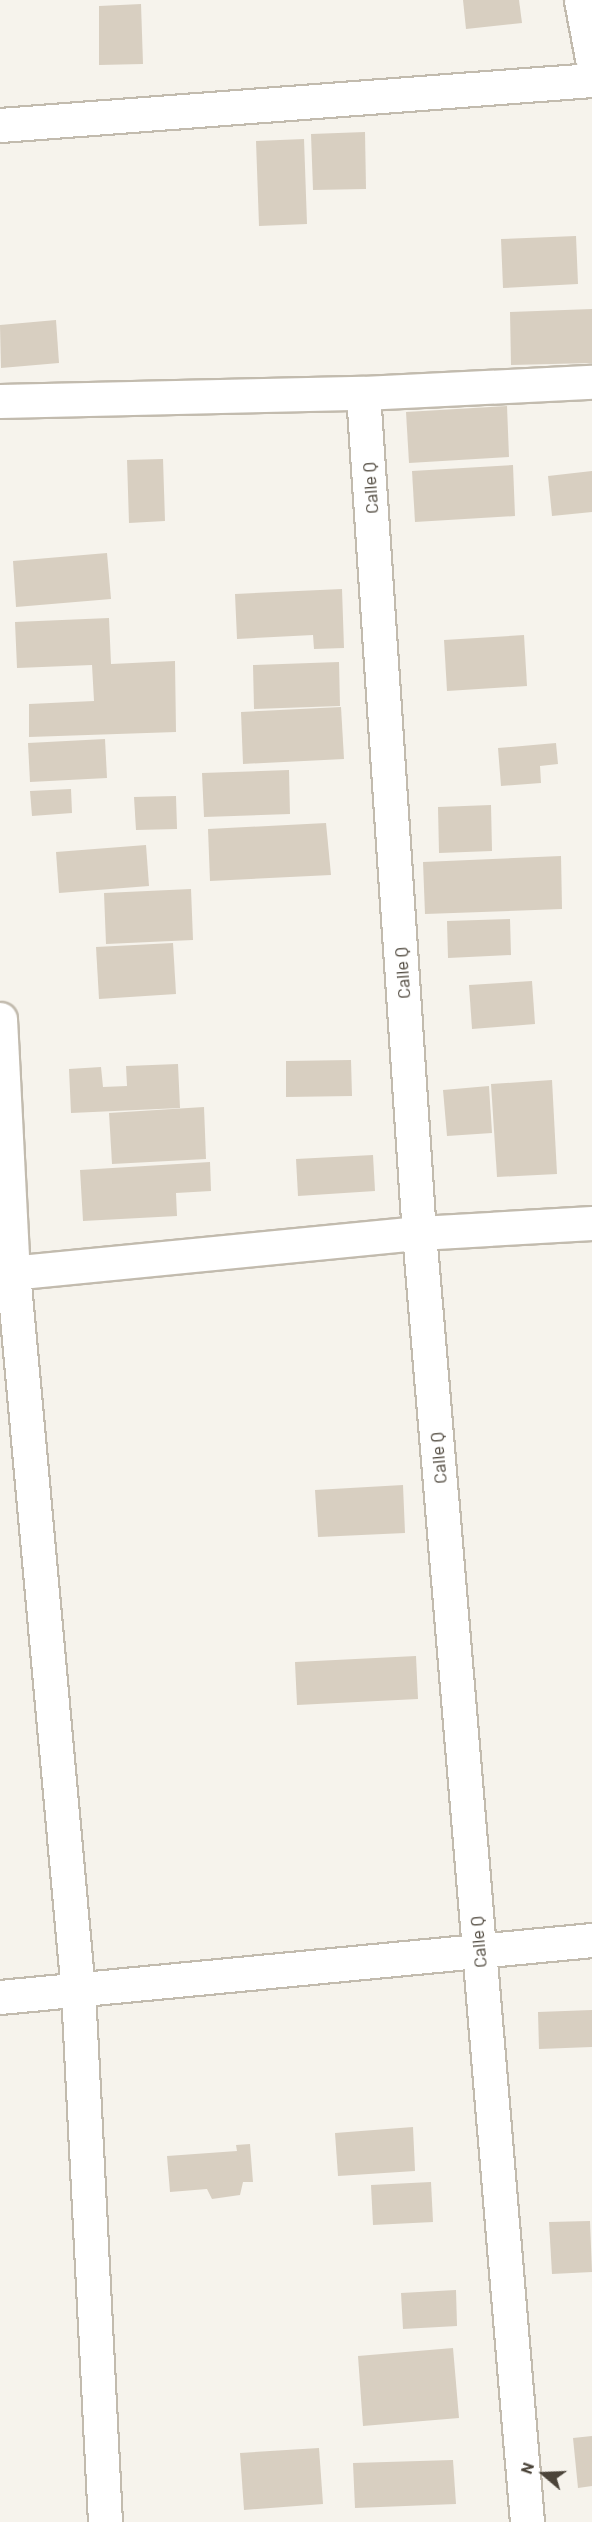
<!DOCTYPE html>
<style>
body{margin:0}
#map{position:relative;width:592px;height:2522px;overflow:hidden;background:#f6f3ec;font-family:Barlow,sans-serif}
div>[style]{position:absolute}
.building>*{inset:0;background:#d8cfc1}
.roads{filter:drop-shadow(2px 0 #c2bbae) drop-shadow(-2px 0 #c2bbae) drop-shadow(0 2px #c2bbae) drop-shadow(0 -2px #c2bbae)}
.minor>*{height:33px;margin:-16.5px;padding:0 16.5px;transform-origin:16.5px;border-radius:16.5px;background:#fff}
span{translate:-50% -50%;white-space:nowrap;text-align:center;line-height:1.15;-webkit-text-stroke:5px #fff;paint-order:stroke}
.street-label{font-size:18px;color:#4b4439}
.north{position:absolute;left:514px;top:2444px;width:60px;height:60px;-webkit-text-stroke:4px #fff;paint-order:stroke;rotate:289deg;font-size:16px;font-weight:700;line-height:24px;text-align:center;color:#4b4439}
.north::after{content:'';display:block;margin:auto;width:21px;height:27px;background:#4b4439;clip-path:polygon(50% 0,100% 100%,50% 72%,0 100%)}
</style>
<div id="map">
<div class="building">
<div style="clip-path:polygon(463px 0,519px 0,522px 23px,466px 29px)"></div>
<div style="clip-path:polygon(141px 4px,143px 64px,99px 65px,99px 6px)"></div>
<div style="clip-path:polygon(365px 132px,366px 189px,313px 190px,311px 134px)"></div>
<div style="clip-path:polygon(304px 139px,307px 224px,259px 226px,256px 141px)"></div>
<div style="clip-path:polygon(576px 236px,578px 284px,503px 288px,501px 239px)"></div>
<div style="clip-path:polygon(592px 309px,592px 363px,511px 365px,510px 312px)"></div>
<div style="clip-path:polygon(56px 320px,59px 363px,1px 368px,0 325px)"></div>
<div style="clip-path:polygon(507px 406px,509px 457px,409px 463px,406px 412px)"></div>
<div style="clip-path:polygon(163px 459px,165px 521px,129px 523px,127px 460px)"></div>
<div style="clip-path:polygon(513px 465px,515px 516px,415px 522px,412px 471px)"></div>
<div style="clip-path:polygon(592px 471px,592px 512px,552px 516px,548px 476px)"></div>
<div style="clip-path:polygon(107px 553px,111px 599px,16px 607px,13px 561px)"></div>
<div style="clip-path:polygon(342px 589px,344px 648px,314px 649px,313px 635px,237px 639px,235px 594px)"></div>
<div style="clip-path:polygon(109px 618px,111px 664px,175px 661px,176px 732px,29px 737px,29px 704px,94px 701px,92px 665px,17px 668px,15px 622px)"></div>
<div style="clip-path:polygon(524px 635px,527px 686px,447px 691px,444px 640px)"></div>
<div style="clip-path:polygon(339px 662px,340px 706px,254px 709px,253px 665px)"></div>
<div style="clip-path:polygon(341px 707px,344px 759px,243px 764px,241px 712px)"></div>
<div style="clip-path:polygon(105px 739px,107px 778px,30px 782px,28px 743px)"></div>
<div style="clip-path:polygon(556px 743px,558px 764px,540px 766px,541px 783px,501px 786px,498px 748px)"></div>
<div style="clip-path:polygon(289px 770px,290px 814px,204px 817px,202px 773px)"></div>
<div style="clip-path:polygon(71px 789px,72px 813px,32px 816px,30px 791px)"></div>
<div style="clip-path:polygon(176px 796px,177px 829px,136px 830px,134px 797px)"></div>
<div style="clip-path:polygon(491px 805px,492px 851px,439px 853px,438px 807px)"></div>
<div style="clip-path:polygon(326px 823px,331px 875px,210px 881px,208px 829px)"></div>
<div style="clip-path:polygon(146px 845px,149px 886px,59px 893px,56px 852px)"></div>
<div style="clip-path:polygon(561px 856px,562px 909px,425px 914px,423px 862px)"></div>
<div style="clip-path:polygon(191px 889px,193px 940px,106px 944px,104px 893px)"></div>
<div style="clip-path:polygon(510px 919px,511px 955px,448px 958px,447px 921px)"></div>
<div style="clip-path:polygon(173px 943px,176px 994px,99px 999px,96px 947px)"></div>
<div style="clip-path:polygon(532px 981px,535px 1024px,472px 1029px,469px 985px)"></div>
<div style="clip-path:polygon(351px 1060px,352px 1096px,286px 1097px,286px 1061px)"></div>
<div style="clip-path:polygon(178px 1064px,180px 1108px,71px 1113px,69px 1069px,101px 1067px,103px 1087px,127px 1086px,126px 1066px)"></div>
<div style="clip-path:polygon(552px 1080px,557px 1174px,497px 1177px,491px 1084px)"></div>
<div style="clip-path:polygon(489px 1086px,492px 1133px,447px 1136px,443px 1090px)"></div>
<div style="clip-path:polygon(204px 1107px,206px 1159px,112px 1164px,109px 1113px)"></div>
<div style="clip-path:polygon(373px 1155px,375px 1191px,298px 1196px,296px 1159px)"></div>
<div style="clip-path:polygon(210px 1162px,211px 1191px,176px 1193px,177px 1216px,83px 1221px,80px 1170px)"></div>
<div style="clip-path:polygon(403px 1485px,405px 1533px,318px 1537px,315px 1490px)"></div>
<div style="clip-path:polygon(416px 1656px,418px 1699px,297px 1705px,295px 1662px)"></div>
<div style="clip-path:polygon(592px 2010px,592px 2047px,539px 2049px,538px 2012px)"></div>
<div style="clip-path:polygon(413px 2127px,415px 2171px,338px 2176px,335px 2133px)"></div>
<div style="clip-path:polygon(250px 2144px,253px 2182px,243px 2182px,240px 2195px,212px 2199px,207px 2189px,170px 2192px,167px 2156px,237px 2151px,236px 2145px)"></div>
<div style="clip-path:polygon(431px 2182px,433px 2222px,373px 2225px,371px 2185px)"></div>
<div style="clip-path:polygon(590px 2221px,592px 2272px,552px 2274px,549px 2222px)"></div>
<div style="clip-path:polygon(456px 2290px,457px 2326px,403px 2329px,401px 2293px)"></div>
<div style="clip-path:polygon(453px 2348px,459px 2418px,363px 2426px,358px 2356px)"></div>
<div style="clip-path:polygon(592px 2436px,592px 2486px,578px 2488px,573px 2438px)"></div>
<div style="clip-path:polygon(319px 2448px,323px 2504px,244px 2510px,240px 2453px)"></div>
<div style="clip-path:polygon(453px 2460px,456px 2504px,355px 2508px,353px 2463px)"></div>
</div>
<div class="roads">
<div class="minor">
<div style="left:581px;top:0;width:59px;rotate:79.3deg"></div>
<div style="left:0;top:125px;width:594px;rotate:-4.35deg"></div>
<div style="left:363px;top:393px;width:842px;rotate:86.19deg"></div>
<div style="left:419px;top:1233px;width:1294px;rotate:85.21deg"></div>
<div style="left:0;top:401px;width:363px;rotate:-1.3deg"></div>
<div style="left:363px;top:393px;width:229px;rotate:-2.8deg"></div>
<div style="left:0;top:1019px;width:254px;rotate:87.1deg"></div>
<div style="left:13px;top:1273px;width:721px;rotate:84.83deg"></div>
<div style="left:78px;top:1991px;width:532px;rotate:87.09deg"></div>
<div style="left:0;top:1274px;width:421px;rotate:-5.6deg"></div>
<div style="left:419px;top:1233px;width:173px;rotate:-3.3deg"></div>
<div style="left:0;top:1997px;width:595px;rotate:-5.5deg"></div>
</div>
</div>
<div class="street-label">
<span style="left:370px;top:488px;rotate:-94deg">Calle Q</span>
<span style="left:402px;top:973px;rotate:-94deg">Calle Q</span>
<span style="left:438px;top:1458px;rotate:-95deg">Calle Q</span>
<span style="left:478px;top:1942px;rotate:-95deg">Calle Q</span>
</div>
<div class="north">N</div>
</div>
